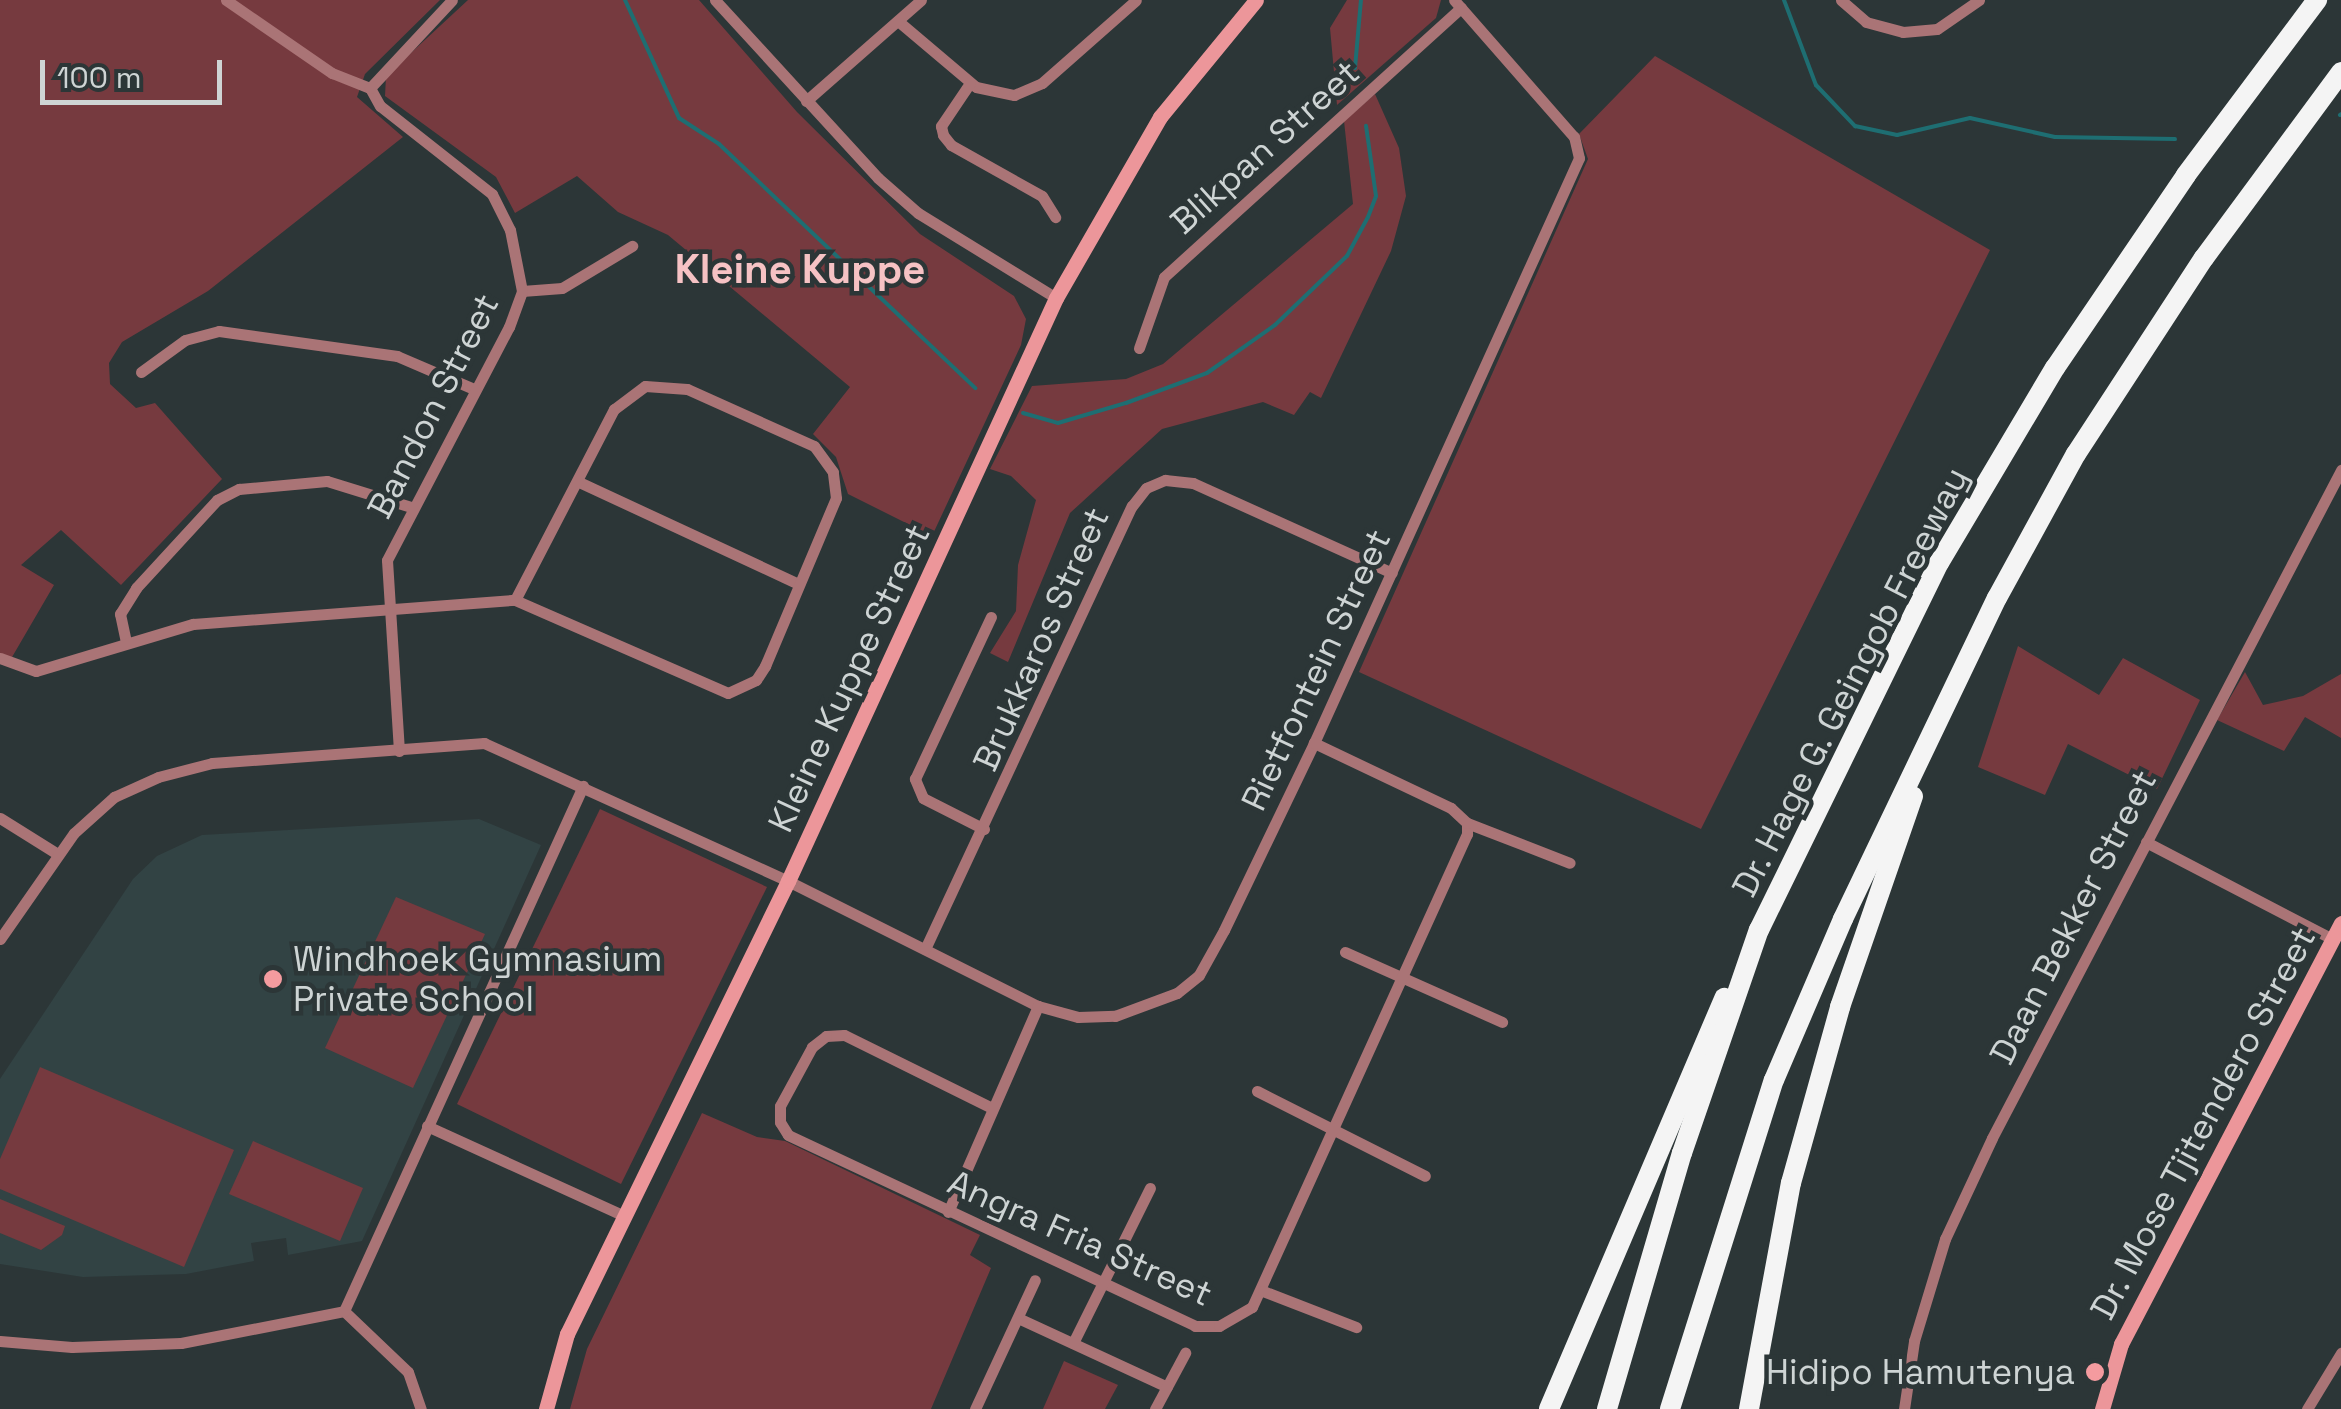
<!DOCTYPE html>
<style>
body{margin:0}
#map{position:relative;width:2341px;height:1409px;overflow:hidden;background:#2c3637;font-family:"Space Grotesk",sans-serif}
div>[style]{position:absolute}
.built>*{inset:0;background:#324344}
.green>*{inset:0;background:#763a3f}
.stream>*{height:4px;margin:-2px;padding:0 2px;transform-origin:2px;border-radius:2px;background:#1e6e72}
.street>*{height:11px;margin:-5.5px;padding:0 5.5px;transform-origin:5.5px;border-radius:5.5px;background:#aa7476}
.secondary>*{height:15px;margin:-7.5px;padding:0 7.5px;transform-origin:7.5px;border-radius:7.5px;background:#ec969a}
.highway>*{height:20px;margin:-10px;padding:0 10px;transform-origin:10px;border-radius:10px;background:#f4f4f4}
.dots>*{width:28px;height:28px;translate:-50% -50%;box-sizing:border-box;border:5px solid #2c3637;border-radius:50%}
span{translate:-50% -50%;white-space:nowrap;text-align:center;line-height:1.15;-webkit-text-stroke:9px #2c3637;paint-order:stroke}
.street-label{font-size:35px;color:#ced4d4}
.poi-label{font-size:35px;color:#ced4d4}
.left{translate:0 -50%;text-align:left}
.right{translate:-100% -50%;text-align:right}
.quarter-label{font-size:40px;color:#f6c2c4;font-weight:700}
.scale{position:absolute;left:40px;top:60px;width:182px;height:45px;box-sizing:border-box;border:5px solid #ced4d4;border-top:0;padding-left:12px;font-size:30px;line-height:35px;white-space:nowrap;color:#ced4d4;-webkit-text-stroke:8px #2c3637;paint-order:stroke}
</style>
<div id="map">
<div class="built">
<div style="clip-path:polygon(479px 819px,541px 845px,362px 1241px,288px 1255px,286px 1238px,251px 1243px,254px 1261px,186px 1274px,83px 1277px,0 1264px,0 1079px,133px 879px,157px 856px,202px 835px)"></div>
</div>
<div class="green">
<div style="clip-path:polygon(0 0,440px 0,365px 74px,357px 97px,403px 137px,208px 291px,122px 342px,109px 363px,110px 384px,136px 408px,155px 403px,222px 479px,121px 585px,61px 530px,21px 565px,54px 585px,8px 664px,0 658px)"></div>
<div style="clip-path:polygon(468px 0,699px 0,797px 112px,920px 234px,1014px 296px,1026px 319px,1021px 345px,932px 536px,848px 494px,836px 457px,813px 434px,850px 387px,668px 235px,618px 212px,577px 176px,515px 213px,496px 177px,385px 96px,386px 76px)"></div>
<div style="clip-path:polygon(1347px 0,1441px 0,1436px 18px,1337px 105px,1330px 28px)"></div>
<div style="clip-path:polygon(1655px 56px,1990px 250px,1701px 829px,1359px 672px,1588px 159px,1579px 134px)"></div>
<div style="clip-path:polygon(1375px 94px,1399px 148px,1406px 196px,1391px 251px,1321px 398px,1310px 392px,1294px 415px,1263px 402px,1162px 429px,1070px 513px,1008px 662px,990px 653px,1016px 611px,1018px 565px,1036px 500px,1011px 476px,990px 469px,1032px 386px,1126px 379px,1163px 364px,1353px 204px,1344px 121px)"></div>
<div style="clip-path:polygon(2018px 646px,2099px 695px,2123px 658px,2200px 700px,2157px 789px,2068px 744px,2045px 795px,1978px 767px)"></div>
<div style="clip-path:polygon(2245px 672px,2263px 705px,2303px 696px,2341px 674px,2341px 738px,2305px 717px,2284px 751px,2217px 720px)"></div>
<div style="clip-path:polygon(600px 809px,767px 887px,621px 1184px,457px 1104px)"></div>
<div style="clip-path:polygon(396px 897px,485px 934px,413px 1088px,325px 1048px)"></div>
<div style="clip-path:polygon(40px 1067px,234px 1150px,184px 1267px,0 1189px,0 1159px)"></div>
<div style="clip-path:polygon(702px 1113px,757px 1137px,785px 1141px,980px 1235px,970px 1255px,991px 1268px,931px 1409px,570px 1409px,587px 1349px)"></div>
<div style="clip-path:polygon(253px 1141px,363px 1188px,340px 1241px,229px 1194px)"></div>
<div style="clip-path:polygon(0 1199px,65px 1226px,62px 1235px,41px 1250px,0 1233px)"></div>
<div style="clip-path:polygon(1064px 1361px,1118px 1385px,1105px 1409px,1043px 1409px)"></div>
</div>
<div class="stream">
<div style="left:625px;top:0;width:130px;rotate:65.4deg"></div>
<div style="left:679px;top:118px;width:48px;rotate:33deg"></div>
<div style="left:719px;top:144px;width:354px;rotate:43.6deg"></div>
<div style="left:1784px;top:0;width:91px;rotate:69.4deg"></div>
<div style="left:1816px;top:85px;width:57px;rotate:46.4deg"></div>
<div style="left:1855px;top:126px;width:43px;rotate:12.1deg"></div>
<div style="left:1897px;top:135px;width:75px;rotate:-13.1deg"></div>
<div style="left:1970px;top:118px;width:87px;rotate:12.6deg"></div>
<div style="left:2055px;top:137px;width:120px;rotate:1deg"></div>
<div style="left:1355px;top:68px;width:68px;rotate:-85deg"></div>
<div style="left:2340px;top:115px;width:1px;rotate:-45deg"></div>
<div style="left:1023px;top:413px;width:36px;rotate:16deg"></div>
<div style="left:1058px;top:423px;width:71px;rotate:-16.4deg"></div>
<div style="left:1126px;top:403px;width:86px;rotate:-20.3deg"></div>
<div style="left:1207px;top:373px;width:83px;rotate:-35.2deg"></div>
<div style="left:1275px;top:325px;width:100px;rotate:-43.8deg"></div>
<div style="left:1347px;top:256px;width:44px;rotate:-61.7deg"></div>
<div style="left:1368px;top:217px;width:22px;rotate:-69deg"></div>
<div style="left:1376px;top:196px;width:71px;rotate:-98.1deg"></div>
</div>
<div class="street">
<div style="left:226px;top:0;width:129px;rotate:34.6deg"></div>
<div style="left:332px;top:73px;width:41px;rotate:21.5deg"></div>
<div style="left:715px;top:0;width:241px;rotate:47.5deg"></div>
<div style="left:878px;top:178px;width:53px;rotate:41.2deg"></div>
<div style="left:918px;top:213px;width:162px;rotate:31.6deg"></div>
<div style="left:1841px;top:0;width:33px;rotate:41deg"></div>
<div style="left:1866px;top:22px;width:38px;rotate:15deg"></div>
<div style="left:1903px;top:32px;width:34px;rotate:-5deg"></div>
<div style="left:1937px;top:29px;width:51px;rotate:-34.6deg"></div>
<div style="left:898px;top:21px;width:102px;rotate:40.2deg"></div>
<div style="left:976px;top:87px;width:39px;rotate:12deg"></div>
<div style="left:1014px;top:95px;width:30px;rotate:-23deg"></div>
<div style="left:1042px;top:83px;width:125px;rotate:-41.4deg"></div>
<div style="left:970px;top:83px;width:52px;rotate:124deg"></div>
<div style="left:941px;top:126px;width:9px;rotate:77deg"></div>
<div style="left:943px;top:135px;width:13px;rotate:51deg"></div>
<div style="left:951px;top:145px;width:104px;rotate:29.3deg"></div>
<div style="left:1042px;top:196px;width:25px;rotate:58deg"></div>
<div style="left:806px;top:101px;width:153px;rotate:-41.3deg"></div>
<div style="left:522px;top:291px;width:40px;rotate:-4.3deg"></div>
<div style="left:562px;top:288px;width:82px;rotate:-31deg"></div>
<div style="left:1139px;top:348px;width:75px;rotate:-70.6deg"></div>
<div style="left:1164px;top:277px;width:401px;rotate:-42.2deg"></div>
<div style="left:141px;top:372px;width:54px;rotate:-36deg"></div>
<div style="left:185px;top:340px;width:35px;rotate:-15deg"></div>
<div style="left:219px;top:331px;width:180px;rotate:8deg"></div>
<div style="left:397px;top:356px;width:84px;rotate:23.2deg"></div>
<div style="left:579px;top:482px;width:242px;rotate:24.9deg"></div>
<div style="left:126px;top:642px;width:29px;rotate:-102deg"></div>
<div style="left:120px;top:614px;width:31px;rotate:-58deg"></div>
<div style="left:136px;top:588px;width:120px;rotate:-47.4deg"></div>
<div style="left:217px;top:500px;width:25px;rotate:-27deg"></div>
<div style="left:239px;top:489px;width:88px;rotate:-5.2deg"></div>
<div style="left:327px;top:481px;width:88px;rotate:17.2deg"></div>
<div style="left:0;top:658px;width:38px;rotate:20deg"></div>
<div style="left:36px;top:671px;width:164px;rotate:-16.7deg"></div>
<div style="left:193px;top:624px;width:323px;rotate:-4.3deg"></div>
<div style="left:515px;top:600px;width:232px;rotate:23.6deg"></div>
<div style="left:728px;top:693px;width:31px;rotate:-25deg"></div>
<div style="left:756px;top:680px;width:17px;rotate:-57deg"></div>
<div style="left:765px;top:666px;width:182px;rotate:-67.1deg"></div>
<div style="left:836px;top:498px;width:26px;rotate:-97deg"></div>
<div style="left:833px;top:472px;width:32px;rotate:-126deg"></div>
<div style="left:814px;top:446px;width:139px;rotate:-155.8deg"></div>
<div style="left:687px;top:389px;width:42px;rotate:-175.9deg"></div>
<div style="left:645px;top:386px;width:39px;rotate:143deg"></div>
<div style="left:614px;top:409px;width:215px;rotate:117.4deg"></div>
<div style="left:399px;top:751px;width:191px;rotate:-93.6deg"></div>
<div style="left:387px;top:560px;width:263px;rotate:-62.4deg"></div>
<div style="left:509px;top:327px;width:38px;rotate:-70deg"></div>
<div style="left:522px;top:291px;width:62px;rotate:-101.1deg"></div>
<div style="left:510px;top:230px;width:40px;rotate:-116.6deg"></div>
<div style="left:492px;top:194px;width:142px;rotate:-141.8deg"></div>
<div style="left:380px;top:106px;width:21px;rotate:-119deg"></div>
<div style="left:370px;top:88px;width:120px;rotate:-47deg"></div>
<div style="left:0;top:818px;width:66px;rotate:32deg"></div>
<div style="left:1467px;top:823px;width:110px;rotate:21.2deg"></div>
<div style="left:984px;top:829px;width:68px;rotate:-153.1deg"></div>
<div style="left:923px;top:798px;width:21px;rotate:-113deg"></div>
<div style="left:915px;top:779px;width:179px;rotate:-64.9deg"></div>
<div style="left:2146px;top:842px;width:210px;rotate:27.5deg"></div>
<div style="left:0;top:939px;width:129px;rotate:-55.1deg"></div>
<div style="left:74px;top:833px;width:54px;rotate:-42deg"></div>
<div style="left:114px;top:797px;width:48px;rotate:-24.4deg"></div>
<div style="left:158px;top:777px;width:56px;rotate:-14.5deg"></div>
<div style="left:212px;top:763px;width:273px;rotate:-4.2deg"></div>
<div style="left:484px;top:743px;width:334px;rotate:24.4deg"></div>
<div style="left:788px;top:881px;width:280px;rotate:26.6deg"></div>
<div style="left:1038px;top:1006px;width:41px;rotate:15.4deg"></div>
<div style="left:1078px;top:1017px;width:37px;rotate:-2deg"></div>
<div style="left:1115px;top:1016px;width:66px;rotate:-20.4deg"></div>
<div style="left:1177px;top:993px;width:28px;rotate:-39deg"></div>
<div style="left:1199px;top:975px;width:51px;rotate:-60.9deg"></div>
<div style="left:1224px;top:930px;width:208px;rotate:-64.3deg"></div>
<div style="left:1314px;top:743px;width:642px;rotate:-65.63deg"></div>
<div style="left:1579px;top:158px;width:22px;rotate:-103deg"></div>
<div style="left:1574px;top:137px;width:182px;rotate:-131.2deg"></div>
<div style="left:925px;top:949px;width:489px;rotate:-65deg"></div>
<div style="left:1132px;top:506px;width:23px;rotate:-52deg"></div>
<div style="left:1146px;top:488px;width:21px;rotate:-23deg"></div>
<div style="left:1165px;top:480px;width:28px;rotate:6deg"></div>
<div style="left:1193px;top:483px;width:218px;rotate:24.3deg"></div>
<div style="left:1345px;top:952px;width:172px;rotate:24deg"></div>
<div style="left:1257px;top:1091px;width:188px;rotate:26.8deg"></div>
<div style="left:992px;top:1108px;width:165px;rotate:-153.7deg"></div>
<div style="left:844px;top:1035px;width:18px;rotate:177deg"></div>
<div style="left:826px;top:1036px;width:18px;rotate:142deg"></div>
<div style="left:812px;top:1047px;width:67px;rotate:118.5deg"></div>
<div style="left:780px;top:1106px;width:16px;rotate:90deg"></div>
<div style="left:780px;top:1122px;width:15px;rotate:58deg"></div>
<div style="left:788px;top:1135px;width:450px;rotate:25.1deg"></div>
<div style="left:1195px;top:1326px;width:24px"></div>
<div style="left:1219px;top:1326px;width:38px;rotate:-30deg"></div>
<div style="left:1252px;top:1307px;width:520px;rotate:-65.56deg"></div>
<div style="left:1467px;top:834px;width:11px;rotate:-90deg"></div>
<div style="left:1467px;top:823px;width:22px;rotate:-137deg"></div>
<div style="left:1451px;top:808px;width:152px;rotate:-154.6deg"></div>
<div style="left:427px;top:1126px;width:214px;rotate:24.5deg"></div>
<div style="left:948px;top:1212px;width:225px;rotate:-66.4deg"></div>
<div style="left:1263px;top:1291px;width:100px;rotate:21.2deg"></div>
<div style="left:344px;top:1311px;width:88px;rotate:43.6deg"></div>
<div style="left:408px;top:1372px;width:39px;rotate:71deg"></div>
<div style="left:1018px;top:1318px;width:164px;rotate:24.8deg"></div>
<div style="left:0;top:1341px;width:72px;rotate:4.8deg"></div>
<div style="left:72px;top:1347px;width:109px;rotate:-2.1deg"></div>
<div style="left:181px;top:1343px;width:166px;rotate:-11.1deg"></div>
<div style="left:344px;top:1311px;width:577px;rotate:-65.52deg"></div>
<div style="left:1073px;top:1343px;width:173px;rotate:-63.6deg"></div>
<div style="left:975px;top:1409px;width:142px;rotate:-65.1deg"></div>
<div style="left:1155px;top:1409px;width:64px;rotate:-61.8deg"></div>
<div style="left:1904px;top:1409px;width:69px;rotate:-81.6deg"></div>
<div style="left:1914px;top:1341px;width:107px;rotate:-73.1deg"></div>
<div style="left:1945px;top:1239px;width:111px;rotate:-65deg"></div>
<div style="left:1992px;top:1138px;width:754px;rotate:-62.41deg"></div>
<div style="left:2307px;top:1409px;width:66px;rotate:-58.7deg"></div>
</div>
<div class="secondary">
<div style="left:546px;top:1409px;width:78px;rotate:-74.4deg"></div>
<div style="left:567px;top:1334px;width:504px;rotate:-63.99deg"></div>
<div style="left:788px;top:881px;width:642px;rotate:-65.31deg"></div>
<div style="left:1056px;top:298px;width:209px;rotate:-60.1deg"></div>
<div style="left:1160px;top:117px;width:151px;rotate:-50.6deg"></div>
<div style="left:2102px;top:1409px;width:68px;rotate:-73.7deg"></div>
<div style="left:2121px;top:1344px;width:475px;rotate:-62.4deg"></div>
</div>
<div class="highway">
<div style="left:1549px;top:1409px;width:447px;rotate:-66.9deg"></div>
<div style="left:1607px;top:1409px;width:267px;rotate:-73.7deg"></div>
<div style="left:1682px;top:1153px;width:236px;rotate:-71deg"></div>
<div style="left:1759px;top:930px;width:409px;rotate:-63.9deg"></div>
<div style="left:1939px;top:563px;width:227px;rotate:-59.3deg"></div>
<div style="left:2055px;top:368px;width:233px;rotate:-55.8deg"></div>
<div style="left:2186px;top:175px;width:219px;rotate:-53.2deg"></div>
<div style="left:1670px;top:1409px;width:345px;rotate:-72.5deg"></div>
<div style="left:1774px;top:1080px;width:175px;rotate:-66.8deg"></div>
<div style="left:1843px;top:919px;width:356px;rotate:-64.4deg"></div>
<div style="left:1997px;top:598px;width:164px;rotate:-61.3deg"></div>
<div style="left:2076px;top:454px;width:234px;rotate:-56.9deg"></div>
<div style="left:2204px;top:258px;width:231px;rotate:-53.6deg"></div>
<div style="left:1749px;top:1409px;width:230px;rotate:-79.5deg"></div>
<div style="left:1791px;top:1183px;width:183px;rotate:-74.4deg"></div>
<div style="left:1840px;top:1007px;width:223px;rotate:-70.9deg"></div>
</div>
<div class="dots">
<div style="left:273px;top:979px;background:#f49b9f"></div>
<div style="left:2095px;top:1372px;background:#f49b9f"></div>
</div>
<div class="street-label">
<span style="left:1265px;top:147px;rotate:-42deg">Blikpan Street</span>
<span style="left:433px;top:406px;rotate:-63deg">Bandon Street</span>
<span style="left:1041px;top:639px;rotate:-66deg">Brukkaros Street</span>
<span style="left:1316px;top:670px;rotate:-65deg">Rietfontein Street</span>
<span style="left:849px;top:678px;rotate:-65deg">Kleine Kuppe Street</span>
<span style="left:1850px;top:682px;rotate:-63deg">Dr. Hage G. Geingob Freeway</span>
<span style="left:2073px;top:917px;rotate:-63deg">Daan Bekker Street</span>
<span style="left:2203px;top:1123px;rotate:-62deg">Dr. Mose Tjitendero Street</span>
<span style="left:1080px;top:1238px;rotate:24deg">Angra Fria Street</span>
</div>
<div class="poi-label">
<span class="left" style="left:293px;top:979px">Windhoek Gymnasium<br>Private School</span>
<span class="right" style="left:2075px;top:1372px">Hidipo Hamutenya</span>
</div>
<div class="quarter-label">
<span style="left:800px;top:270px">Kleine Kuppe</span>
</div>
<div class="scale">100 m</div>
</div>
